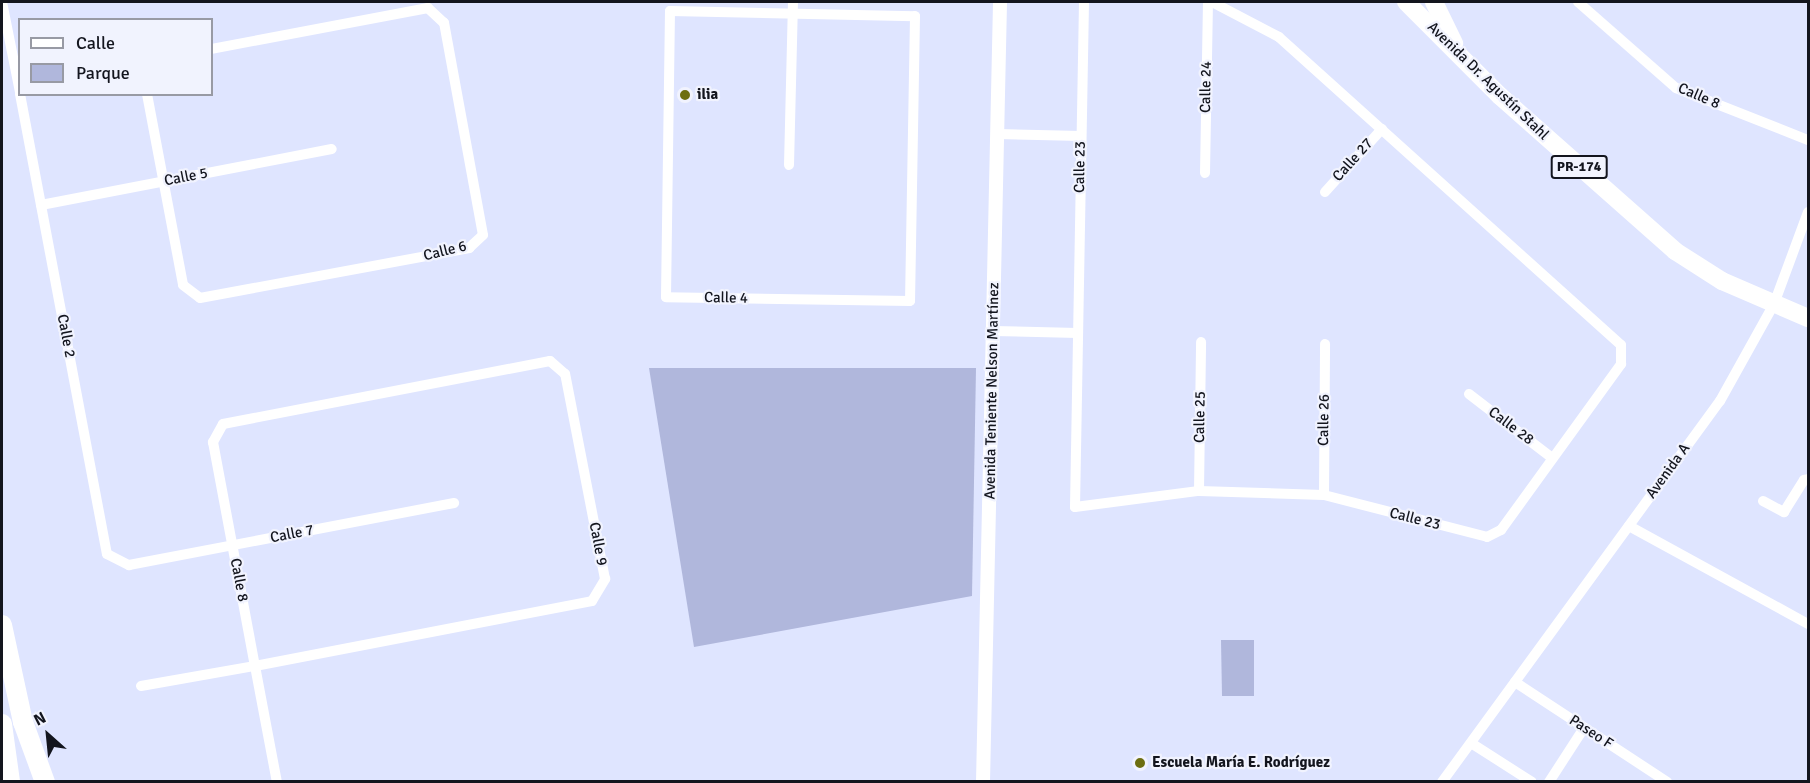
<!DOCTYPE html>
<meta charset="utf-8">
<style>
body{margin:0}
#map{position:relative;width:1810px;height:783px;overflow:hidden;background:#dfe5ff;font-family:Signika,sans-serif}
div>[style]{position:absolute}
.green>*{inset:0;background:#b0b7dc}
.minor>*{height:10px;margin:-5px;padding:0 5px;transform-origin:5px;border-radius:5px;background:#fff}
.tertiary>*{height:14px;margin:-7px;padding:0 7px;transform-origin:7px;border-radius:7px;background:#fff}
.trunk>*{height:18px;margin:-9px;padding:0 9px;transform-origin:9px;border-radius:9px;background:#fff}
.motorway>*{height:20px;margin:-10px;padding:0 10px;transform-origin:10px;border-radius:10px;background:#fff}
.dots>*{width:16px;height:16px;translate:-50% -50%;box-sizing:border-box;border:3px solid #f1f3fe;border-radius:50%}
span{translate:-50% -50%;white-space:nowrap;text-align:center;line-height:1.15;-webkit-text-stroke:4.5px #f1f3fe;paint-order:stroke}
.shield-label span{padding:2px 4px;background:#f1f3fe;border:2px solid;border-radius:4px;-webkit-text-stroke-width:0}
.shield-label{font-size:14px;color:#13151e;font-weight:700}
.street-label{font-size:15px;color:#13151e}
.poi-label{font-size:15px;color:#13151e;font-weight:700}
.left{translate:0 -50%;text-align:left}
.frame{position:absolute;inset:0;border:3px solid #13151e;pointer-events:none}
.legend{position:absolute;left:18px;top:18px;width:195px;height:78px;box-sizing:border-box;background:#f1f3fe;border:2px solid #989aa4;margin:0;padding:8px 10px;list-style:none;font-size:18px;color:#13151e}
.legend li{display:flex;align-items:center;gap:12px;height:30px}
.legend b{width:30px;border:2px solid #989aa4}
.north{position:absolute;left:18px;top:705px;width:60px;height:60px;-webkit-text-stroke:4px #f1f3fe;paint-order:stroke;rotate:333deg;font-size:16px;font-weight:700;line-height:24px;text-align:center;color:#13151e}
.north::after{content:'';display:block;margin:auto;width:21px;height:27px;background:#13151e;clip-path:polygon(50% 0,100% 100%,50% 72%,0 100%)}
</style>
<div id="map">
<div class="green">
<div style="clip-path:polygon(649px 368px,976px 368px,972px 596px,694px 647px)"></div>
<div style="clip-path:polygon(1221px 640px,1254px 640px,1254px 696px,1222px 696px)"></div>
</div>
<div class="minor">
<div style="left:2px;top:2px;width:92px;rotate:78.7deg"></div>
<div style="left:1084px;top:2px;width:505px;rotate:91.02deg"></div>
<div style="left:1075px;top:507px;width:125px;rotate:-7.4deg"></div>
<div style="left:1199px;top:491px;width:125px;rotate:1.8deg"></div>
<div style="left:1324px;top:495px;width:168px;rotate:14.4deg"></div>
<div style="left:1487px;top:537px;width:16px;rotate:-27deg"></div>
<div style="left:1501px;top:530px;width:205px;rotate:-54.1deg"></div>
<div style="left:1621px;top:364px;width:19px;rotate:-90deg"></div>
<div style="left:1621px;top:345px;width:460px;rotate:-138deg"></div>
<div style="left:1279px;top:37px;width:76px;rotate:-152.4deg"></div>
<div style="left:1578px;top:2px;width:130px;rotate:41.3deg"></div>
<div style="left:1676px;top:88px;width:142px;rotate:21.5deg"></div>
<div style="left:670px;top:11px;width:245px;rotate:1.2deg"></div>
<div style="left:915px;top:16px;width:285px;rotate:91deg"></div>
<div style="left:910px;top:301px;width:244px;rotate:-179.1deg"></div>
<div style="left:666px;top:297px;width:286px;rotate:-89.2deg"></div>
<div style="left:20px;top:94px;width:468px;rotate:79.3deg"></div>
<div style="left:107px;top:554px;width:25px;rotate:27deg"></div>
<div style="left:129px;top:565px;width:331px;rotate:-10.8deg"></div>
<div style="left:147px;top:94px;width:194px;rotate:79.3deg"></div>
<div style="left:183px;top:285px;width:21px;rotate:37deg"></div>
<div style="left:200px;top:298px;width:274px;rotate:-10.5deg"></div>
<div style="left:469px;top:248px;width:19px;rotate:-43deg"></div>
<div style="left:483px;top:235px;width:216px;rotate:-100.4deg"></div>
<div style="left:444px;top:23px;width:22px;rotate:-137deg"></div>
<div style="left:428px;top:8px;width:220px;rotate:169.3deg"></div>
<div style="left:998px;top:134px;width:83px;rotate:1.4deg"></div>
<div style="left:789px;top:165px;width:163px;rotate:-88.6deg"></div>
<div style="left:1205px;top:173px;width:171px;rotate:-89deg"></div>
<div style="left:1325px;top:192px;width:85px;rotate:-47.9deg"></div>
<div style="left:41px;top:205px;width:296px;rotate:-10.9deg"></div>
<div style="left:993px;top:331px;width:85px;rotate:1.3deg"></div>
<div style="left:1469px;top:394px;width:105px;rotate:37.6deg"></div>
<div style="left:1199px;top:491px;width:149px;rotate:-89.2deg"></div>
<div style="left:1324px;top:495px;width:151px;rotate:-89.6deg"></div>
<div style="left:1763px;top:501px;width:24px;rotate:28deg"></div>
<div style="left:1784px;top:512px;width:38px;rotate:-58deg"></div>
<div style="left:1804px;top:480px;width:4px;rotate:-14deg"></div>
<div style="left:1629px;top:526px;width:204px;rotate:28.7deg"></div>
<div style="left:1515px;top:682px;width:182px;rotate:33.3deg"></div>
<div style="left:141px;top:686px;width:116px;rotate:-10deg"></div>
<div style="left:255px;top:666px;width:343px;rotate:-10.9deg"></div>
<div style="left:592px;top:601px;width:26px;rotate:-59deg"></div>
<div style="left:605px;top:579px;width:209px;rotate:-101deg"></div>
<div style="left:565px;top:374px;width:20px;rotate:-139deg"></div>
<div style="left:550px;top:361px;width:333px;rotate:169.1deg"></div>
<div style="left:223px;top:424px;width:21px;rotate:119deg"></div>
<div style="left:213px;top:442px;width:228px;rotate:79.4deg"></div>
<div style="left:255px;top:666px;width:118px;rotate:79.3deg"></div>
<div style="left:1471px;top:743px;width:72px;rotate:32.6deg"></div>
<div style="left:1442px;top:782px;width:472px;rotate:-53.9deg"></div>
<div style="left:1720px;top:401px;width:111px;rotate:-60.9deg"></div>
<div style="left:1774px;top:304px;width:98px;rotate:-69.7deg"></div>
<div style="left:1549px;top:782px;width:64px;rotate:-57.1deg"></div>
</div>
<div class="tertiary">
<div style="left:983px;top:782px;width:780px;rotate:-88.75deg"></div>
</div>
<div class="trunk">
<div style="left:1406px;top:2px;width:133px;rotate:45deg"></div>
<div style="left:1500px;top:96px;width:234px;rotate:41.5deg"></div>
<div style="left:1675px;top:251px;width:56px;rotate:32.6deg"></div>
<div style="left:1722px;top:281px;width:94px;rotate:23.3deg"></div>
<div style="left:1434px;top:2px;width:46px;rotate:64deg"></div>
</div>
<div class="motorway">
<div style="left:2px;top:625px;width:99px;rotate:77.8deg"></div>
<div style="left:23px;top:722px;width:64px;rotate:69.9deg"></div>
<div style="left:2px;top:724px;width:59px;rotate:82.1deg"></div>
</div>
<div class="dots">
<div style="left:685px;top:95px;background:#6d6e10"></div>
<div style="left:1140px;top:763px;background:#6d6e10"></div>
</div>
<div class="shield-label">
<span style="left:1579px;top:167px">PR-174</span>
</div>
<div class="street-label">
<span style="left:1488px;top:81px;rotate:44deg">Avenida Dr. Agustín Stahl</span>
<span style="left:1206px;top:87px;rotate:-89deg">Calle 24</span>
<span style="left:1699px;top:96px;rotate:23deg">Calle 8</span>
<span style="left:1353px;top:160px;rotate:-48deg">Calle 27</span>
<span style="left:1080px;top:167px;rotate:-89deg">Calle 23</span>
<span style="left:186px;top:177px;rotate:-11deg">Calle 5</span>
<span style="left:445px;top:251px;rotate:-14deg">Calle 6</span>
<span style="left:726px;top:298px;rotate:1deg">Calle 4</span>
<span style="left:66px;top:336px;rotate:79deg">Calle 2</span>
<span style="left:992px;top:391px;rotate:-89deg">Avenida Teniente Nelson Martínez</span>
<span style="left:1200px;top:417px;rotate:-89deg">Calle 25</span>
<span style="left:1324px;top:420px;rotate:-89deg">Calle 26</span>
<span style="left:1511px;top:426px;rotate:37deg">Calle 28</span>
<span style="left:1668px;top:471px;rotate:-54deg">Avenida A</span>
<span style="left:1415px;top:519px;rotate:14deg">Calle 23</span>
<span style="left:292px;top:534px;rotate:-11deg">Calle 7</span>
<span style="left:598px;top:544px;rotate:79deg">Calle 9</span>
<span style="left:239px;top:580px;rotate:79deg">Calle 8</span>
<span style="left:1591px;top:732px;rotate:33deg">Paseo F</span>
</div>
<div class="poi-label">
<span class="left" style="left:697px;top:95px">ilia</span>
<span class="left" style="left:1152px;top:763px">Escuela María E. Rodríguez</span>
</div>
<div class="frame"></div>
<ul class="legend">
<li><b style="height:8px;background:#fff"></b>Calle</li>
<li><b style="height:16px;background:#b0b7dc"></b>Parque</li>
</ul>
<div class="north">N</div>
</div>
